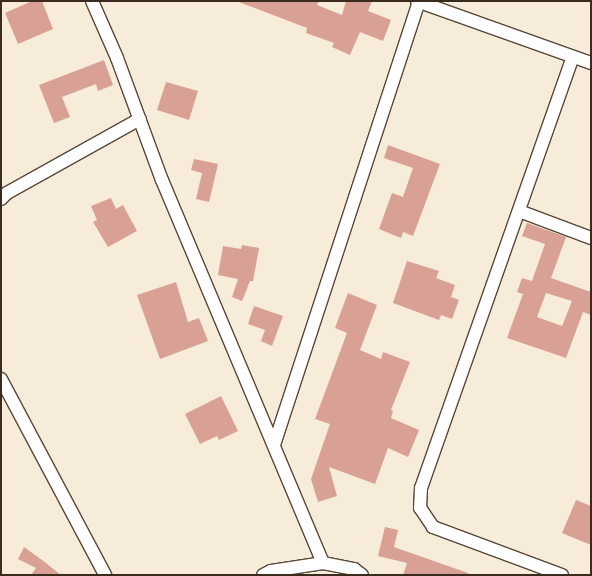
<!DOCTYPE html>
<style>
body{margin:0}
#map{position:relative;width:592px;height:576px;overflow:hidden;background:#f7ecd9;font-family:"Indie Flower",sans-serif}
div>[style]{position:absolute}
.building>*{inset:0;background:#d9a095}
.roads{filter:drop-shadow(1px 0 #57473a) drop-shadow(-1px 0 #57473a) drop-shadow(0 1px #57473a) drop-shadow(0 -1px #57473a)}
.street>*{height:12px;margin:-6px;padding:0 6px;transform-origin:6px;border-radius:6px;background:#fff}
span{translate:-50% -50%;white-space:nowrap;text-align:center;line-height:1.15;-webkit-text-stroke:4.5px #fdfcf7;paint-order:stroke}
.frame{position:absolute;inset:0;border:2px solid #3b2a1e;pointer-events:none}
</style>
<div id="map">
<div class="building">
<div style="clip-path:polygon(32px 1px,42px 1px,53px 29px,18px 44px,5px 13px)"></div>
<div style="clip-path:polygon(236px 1px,319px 1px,317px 5px,342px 15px,346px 1px,372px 1px,368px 11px,391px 20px,383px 41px,360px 32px,350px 55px,332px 47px,334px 43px,306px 33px,307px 28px)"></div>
<div style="clip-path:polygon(104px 60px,113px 85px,98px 91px,96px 84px,62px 97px,70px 117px,54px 123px,39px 85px)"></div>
<div style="clip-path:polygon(166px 82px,198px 91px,189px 120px,157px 110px)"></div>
<div style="clip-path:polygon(388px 145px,440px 164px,413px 236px,403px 232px,401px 238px,379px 229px,392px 193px,403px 197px,413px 168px,384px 158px)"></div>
<div style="clip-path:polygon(194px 159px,218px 164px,209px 202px,196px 199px,202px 173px,191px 170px)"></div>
<div style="clip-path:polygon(111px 198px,116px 209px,123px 205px,137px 231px,108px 247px,93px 222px,97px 220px,91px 206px)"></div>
<div style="clip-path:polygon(evenodd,527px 223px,566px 237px,551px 278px,591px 292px,591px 315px,583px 312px,566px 358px,507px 338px,523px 294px,517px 292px,522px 278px,532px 281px,545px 244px,522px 236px,527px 223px,546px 293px,572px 301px,562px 326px,537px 317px,546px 293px)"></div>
<div style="clip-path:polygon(242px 245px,259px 248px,253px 281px,250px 281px,242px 301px,232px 297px,238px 279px,218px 275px,223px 246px,241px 249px)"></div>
<div style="clip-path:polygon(407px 261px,439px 271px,436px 278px,455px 285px,451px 297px,459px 300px,452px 319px,441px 315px,439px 320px,393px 303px)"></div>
<div style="clip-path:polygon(176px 282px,188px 322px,199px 318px,208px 341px,160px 359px,137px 295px)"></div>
<div style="clip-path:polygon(348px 293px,377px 305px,360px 350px,381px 359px,383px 352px,410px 362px,391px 410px,393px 411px,391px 418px,419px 430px,408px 457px,388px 448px,375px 484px,329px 467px,337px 496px,318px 502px,311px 479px,330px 424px,315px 419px,347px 333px,335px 328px)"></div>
<div style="clip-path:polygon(254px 306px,283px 316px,272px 346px,261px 341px,265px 330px,248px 324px)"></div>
<div style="clip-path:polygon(221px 396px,238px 431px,219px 440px,217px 436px,200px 444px,185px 414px)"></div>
<div style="clip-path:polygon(576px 500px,591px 506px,591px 545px,562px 533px)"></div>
<div style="clip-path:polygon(385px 527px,398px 530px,394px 547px,468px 573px,468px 575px,403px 575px,407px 563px,378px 556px)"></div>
<div style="clip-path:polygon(24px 547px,42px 560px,61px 575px,31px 575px,36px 568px,18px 559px)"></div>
</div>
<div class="roads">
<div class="street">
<div style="left:92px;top:1px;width:62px;rotate:66.3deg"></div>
<div style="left:117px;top:58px;width:130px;rotate:69.8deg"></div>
<div style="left:162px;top:180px;width:415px;rotate:67.2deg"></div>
<div style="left:417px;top:1px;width:185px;rotate:19.6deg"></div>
<div style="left:1px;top:199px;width:8px;rotate:-45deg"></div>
<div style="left:7px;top:193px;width:152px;rotate:-29.1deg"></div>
<div style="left:519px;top:211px;width:77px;rotate:20.6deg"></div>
<div style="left:1px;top:379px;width:222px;rotate:62deg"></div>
<div style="left:274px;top:445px;width:467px;rotate:-71.9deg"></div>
<div style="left:263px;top:575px;width:9px;rotate:-27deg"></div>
<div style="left:271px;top:571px;width:53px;rotate:-8.7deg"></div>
<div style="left:323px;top:563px;width:32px;rotate:11deg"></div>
<div style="left:354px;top:569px;width:10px;rotate:37deg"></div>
<div style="left:562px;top:575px;width:138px;rotate:-159.6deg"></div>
<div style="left:433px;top:527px;width:23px;rotate:-124deg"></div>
<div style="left:420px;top:508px;width:20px;rotate:-87deg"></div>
<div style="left:421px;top:488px;width:457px;rotate:-70.6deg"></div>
</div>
</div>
<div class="frame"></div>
</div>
